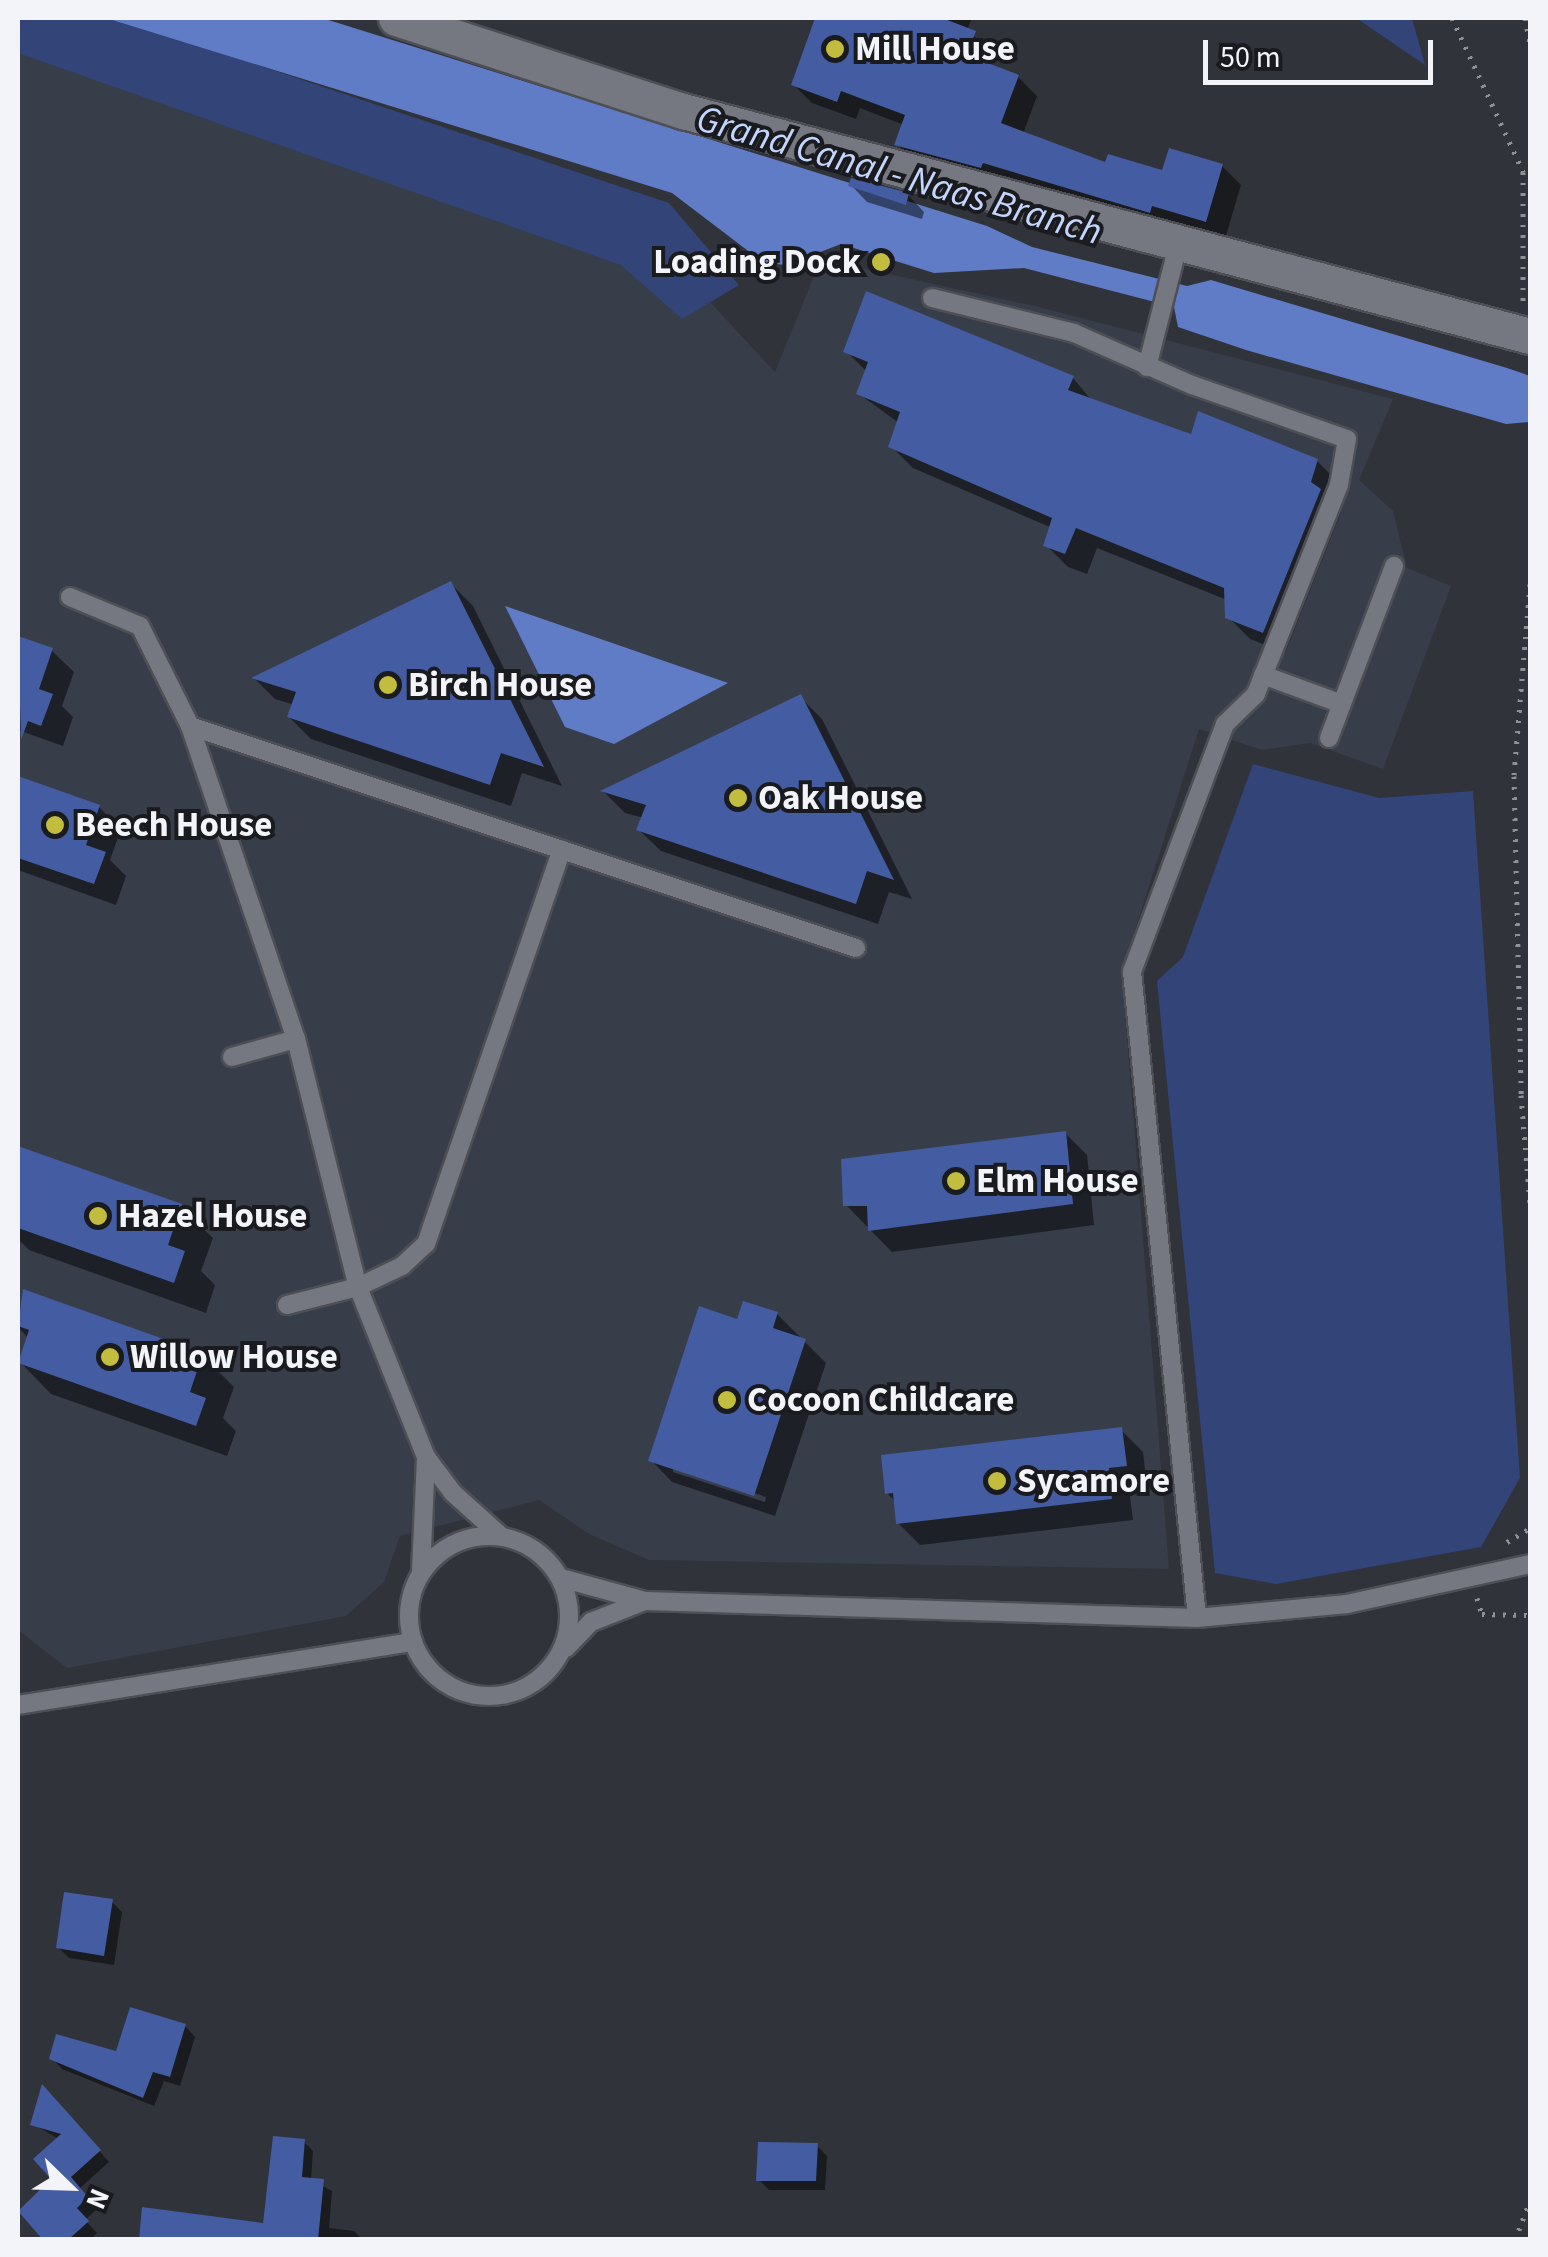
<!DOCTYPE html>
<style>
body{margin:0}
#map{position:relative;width:1548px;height:2257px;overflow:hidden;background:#30333a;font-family:"Source Sans 3",sans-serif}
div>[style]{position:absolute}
.built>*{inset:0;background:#383d4a}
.green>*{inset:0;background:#324478}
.water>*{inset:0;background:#617cc6}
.shadow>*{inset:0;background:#0007}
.building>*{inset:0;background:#435ca2}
.path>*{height:5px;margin-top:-2.5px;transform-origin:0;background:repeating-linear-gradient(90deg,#8f9197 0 2.5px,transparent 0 10.5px)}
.roads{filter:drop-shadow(2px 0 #4d4f55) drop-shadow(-2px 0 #4d4f55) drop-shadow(0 2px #4d4f55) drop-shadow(0 -2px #4d4f55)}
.service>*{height:18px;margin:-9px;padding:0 9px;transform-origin:9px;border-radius:9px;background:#757880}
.service>.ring{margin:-9px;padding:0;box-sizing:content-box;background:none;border:18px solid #757880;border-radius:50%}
.minor>*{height:35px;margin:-17.5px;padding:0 17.5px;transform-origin:17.5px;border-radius:17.5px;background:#757880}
.dots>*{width:28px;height:28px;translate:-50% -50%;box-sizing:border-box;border:5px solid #1a1b1e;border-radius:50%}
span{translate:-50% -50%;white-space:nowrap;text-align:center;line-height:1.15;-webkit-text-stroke:8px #1a1b1e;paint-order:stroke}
.poi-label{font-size:35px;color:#f3f4f9;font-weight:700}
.left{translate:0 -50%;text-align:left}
.right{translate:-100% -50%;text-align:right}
.water-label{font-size:38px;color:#c5d6fe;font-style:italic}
.frame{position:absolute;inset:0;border:20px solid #f3f4f9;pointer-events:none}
.north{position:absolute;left:20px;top:2137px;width:100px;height:100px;-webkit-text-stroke:8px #1a1b1e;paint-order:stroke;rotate:113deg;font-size:28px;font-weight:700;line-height:40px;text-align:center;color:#f3f4f9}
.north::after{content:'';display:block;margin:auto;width:35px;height:45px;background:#f3f4f9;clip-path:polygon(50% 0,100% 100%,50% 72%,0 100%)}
.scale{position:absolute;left:1203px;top:40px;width:230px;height:45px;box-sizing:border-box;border:5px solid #f3f4f9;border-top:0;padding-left:12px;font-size:30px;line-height:35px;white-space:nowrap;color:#f3f4f9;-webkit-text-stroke:8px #1a1b1e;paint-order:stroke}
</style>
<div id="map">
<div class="built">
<div style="clip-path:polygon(18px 31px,644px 231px,775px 372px,821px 259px,1039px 307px,1393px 399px,1359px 480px,1393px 511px,1407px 568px,1451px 586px,1383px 769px,1310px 743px,1262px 750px,1199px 729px,1122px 971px,1169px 1569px,649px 1560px,589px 1534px,539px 1500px,400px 1536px,384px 1582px,346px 1616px,67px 1668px,18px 1630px)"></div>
</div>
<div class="green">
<div style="clip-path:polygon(18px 18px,118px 18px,669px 203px,739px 285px,682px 319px,621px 265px,18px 53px)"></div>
<div style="clip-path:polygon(1356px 18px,1412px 18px,1425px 65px)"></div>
<div style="clip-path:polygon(1253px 764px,1379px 798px,1473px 791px,1520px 1478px,1481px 1547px,1276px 1584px,1215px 1573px,1157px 981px,1183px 957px)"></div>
</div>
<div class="water">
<div style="clip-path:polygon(106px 18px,322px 18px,987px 226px,1032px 247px,1187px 286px,1211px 280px,1507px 368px,1530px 376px,1530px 422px,1506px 424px,1246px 350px,1178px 327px,1174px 307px,1024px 268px,934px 273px,841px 244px,787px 265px,764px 263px,672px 193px)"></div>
<div style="clip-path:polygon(505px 606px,728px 683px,614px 744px,565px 727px)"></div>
</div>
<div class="shadow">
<div style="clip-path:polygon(818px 18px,972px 18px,967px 30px,993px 52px,988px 66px,1018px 77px,1037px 96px,1023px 134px,1107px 165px,1164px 173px,1222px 166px,1241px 185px,1225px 239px,916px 163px,897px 144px,904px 125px,860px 108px,856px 119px,812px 103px,793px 84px)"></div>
<div style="clip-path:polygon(851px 185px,908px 195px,924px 212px,922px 219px,867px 202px)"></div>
<div style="clip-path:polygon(846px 351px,1073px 378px,1093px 402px,1192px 438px,1317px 461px,1339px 483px,1332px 503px,1341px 512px,1285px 653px,1250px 639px,1228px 617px,1227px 600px,1097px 548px,1087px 574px,1068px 567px,1046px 545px,1052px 528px,913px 468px,891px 446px,899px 423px,859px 394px,867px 372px)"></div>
<div style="clip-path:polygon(451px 584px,473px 606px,562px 786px,522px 773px,511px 806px,311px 739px,289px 717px,294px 705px,275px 699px,255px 679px)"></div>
<div style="clip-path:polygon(18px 638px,52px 651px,74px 672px,62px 706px,73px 717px,63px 746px,18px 730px)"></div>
<div style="clip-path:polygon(800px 697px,822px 719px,912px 899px,889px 892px,878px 924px,661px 851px,639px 830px,644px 818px,625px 813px,604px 792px)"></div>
<div style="clip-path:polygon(18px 779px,99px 807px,121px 829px,110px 860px,126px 876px,116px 905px,18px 870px)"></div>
<div style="clip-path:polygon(1065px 1133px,1087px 1155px,1094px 1225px,892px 1252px,846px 1205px)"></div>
<div style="clip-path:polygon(18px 1149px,181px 1207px,213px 1238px,201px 1271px,215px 1285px,206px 1313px,29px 1250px,18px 1239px)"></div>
<div style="clip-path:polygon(25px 1293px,202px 1355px,234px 1387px,223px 1418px,236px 1431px,227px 1456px,51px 1394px,20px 1362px,28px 1338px,18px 1327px)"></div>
<div style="clip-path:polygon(evenodd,777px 1314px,826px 1363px,775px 1516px,672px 1482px,651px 1460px,739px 1322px,777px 1314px,673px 1466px,766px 1497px,765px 1502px,673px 1472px,673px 1466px)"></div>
<div style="clip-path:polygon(1121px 1430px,1143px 1452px,1147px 1487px,1129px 1489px,1133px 1520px,920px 1545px,898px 1523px,896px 1502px,887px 1493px)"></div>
<div style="clip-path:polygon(112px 1902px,122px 1912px,114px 1965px,69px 1958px,59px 1948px)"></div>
<div style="clip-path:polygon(185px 2026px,195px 2037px,180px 2086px,164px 2081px,154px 2106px,62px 2069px,52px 2058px,117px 2054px)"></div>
<div style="clip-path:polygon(52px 2097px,109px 2162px,79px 2189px,97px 2209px,85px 2220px,97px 2233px,90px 2240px,47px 2240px,59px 2139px,33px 2124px)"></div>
<div style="clip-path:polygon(303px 2141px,313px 2151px,311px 2180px,332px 2191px,329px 2228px,354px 2231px,363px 2240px,142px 2240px,265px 2226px)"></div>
<div style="clip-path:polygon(817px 2146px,827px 2156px,825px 2190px,769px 2190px,759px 2180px)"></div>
</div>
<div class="building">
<div style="clip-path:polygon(815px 18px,942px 18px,976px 31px,967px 55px,1019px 75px,1001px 123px,1105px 162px,1108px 154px,1162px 170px,1169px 148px,1223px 164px,1206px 222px,1152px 206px,1150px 213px,983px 163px,981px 168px,894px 145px,905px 115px,841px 91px,837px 102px,791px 85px)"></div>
<div style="clip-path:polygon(851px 178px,909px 193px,906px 205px,848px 186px)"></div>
<div style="clip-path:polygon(866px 291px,1074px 376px,1068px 390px,1191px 434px,1198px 411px,1318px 459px,1311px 482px,1321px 489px,1263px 633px,1225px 618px,1224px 588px,1076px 528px,1065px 554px,1043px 546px,1052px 518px,888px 447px,900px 412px,856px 394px,868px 362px,843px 352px)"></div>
<div style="clip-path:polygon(451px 581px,544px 767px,501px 753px,490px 785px,287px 717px,296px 692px,251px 678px)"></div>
<div style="clip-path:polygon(18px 636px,53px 648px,39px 689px,53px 694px,41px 726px,28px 721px,21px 740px)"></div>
<div style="clip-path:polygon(801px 694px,894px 880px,867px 871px,856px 904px,636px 830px,646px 805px,600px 791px)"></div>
<div style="clip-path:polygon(18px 776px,100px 805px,86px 845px,106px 852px,94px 884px,18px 858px)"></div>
<div style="clip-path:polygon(1066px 1131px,1073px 1204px,868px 1231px,867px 1206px,843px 1206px,841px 1159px)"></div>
<div style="clip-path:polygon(18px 1146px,182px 1204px,168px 1245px,185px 1251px,174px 1283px,18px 1228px)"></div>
<div style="clip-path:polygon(23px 1289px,203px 1353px,190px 1392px,206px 1398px,196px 1426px,18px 1363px,29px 1330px,18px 1326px)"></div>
<div style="clip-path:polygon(743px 1301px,778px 1312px,773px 1328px,806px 1339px,754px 1496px,648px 1461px,699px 1306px,737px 1319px)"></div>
<div style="clip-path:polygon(1122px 1427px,1127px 1466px,1109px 1468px,1112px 1499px,896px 1524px,893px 1493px,885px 1494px,881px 1455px)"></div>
<div style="clip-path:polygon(64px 1892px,113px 1899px,104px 1956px,56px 1948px)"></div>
<div style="clip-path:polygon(130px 2007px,186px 2024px,170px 2077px,153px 2072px,143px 2098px,49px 2059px,56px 2034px,116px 2051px)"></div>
<div style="clip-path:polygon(42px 2084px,101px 2150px,71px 2177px,88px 2197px,77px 2208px,89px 2221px,68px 2240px,43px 2240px,18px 2211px,51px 2179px,33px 2159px,61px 2134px,30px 2125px)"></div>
<div style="clip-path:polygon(273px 2136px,305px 2139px,302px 2177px,324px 2179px,318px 2240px,139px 2240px,142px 2207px,263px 2223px)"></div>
<div style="clip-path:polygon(758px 2142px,818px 2143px,816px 2181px,756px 2181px)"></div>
</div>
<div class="path">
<div style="left:1452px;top:18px;width:170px;rotate:65.2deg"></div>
<div style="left:1523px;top:172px;width:132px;rotate:90deg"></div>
<div style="left:1525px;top:18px;width:26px;rotate:79deg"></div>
<div style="left:1530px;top:584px;width:193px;rotate:94.8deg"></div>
<div style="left:1514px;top:776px;width:319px;rotate:88.7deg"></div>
<div style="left:1521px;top:1095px;width:109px;rotate:85.3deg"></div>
<div style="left:1507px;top:1542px;width:27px;rotate:-31deg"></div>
<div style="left:1477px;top:1598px;width:17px;rotate:73deg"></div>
<div style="left:1482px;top:1614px;width:48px;rotate:1.2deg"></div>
<div style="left:1515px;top:2240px;width:42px;rotate:-69deg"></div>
</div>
<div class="roads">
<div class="service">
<div style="left:932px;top:298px;width:146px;rotate:13.8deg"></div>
<div style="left:1074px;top:333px;width:129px;rotate:23.8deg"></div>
<div style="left:1192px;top:385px;width:164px;rotate:19.2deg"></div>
<div style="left:1347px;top:439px;width:47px;rotate:99.9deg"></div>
<div style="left:1339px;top:485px;width:225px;rotate:111.7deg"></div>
<div style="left:1256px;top:694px;width:43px;rotate:135.9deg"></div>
<div style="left:1225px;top:724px;width:264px;rotate:110.6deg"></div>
<div style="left:1132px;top:971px;width:650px;rotate:84.26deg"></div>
<div style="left:1147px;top:367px;width:126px;rotate:-75.7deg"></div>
<div style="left:70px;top:597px;width:76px;rotate:22.5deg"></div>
<div style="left:140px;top:626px;width:112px;rotate:63.4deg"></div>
<div style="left:190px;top:726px;width:330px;rotate:71.3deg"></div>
<div style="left:296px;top:1039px;width:256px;rotate:76deg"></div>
<div style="left:358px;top:1287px;width:183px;rotate:68.2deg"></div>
<div style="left:426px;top:1457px;width:45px;rotate:53.1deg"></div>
<div style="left:453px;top:1493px;width:64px;rotate:41.9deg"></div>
<div style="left:1263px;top:675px;width:84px;rotate:20.2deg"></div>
<div style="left:190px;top:726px;width:702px;rotate:18.43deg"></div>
<div style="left:1329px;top:738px;width:184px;rotate:-69.3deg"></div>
<div style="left:232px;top:1057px;width:66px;rotate:-15.7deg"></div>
<div style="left:287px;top:1305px;width:73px;rotate:-14.2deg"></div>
<div style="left:358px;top:1287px;width:49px;rotate:-25.5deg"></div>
<div style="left:402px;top:1266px;width:33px;rotate:-43deg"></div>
<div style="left:426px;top:1244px;width:417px;rotate:-71deg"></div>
<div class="ring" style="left:409px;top:1536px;width:142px;height:142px"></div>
<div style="left:421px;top:1572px;width:115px;rotate:-87.5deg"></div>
<div style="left:561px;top:1578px;width:87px;rotate:15.3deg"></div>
<div style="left:645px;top:1601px;width:552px;rotate:1.76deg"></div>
<div style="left:1197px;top:1618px;width:151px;rotate:-5.3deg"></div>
<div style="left:1347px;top:1604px;width:187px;rotate:-12.3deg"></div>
<div style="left:566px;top:1648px;width:36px;rotate:-46deg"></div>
<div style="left:591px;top:1622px;width:58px;rotate:-21.3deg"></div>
<div style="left:18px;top:1705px;width:400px;rotate:-9.1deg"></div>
</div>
<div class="minor">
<div style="left:396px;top:18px;width:302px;rotate:18deg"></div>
<div style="left:683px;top:111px;width:876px;rotate:14.88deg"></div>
</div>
</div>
<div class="dots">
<div style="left:835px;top:49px;background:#c2bd3f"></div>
<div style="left:881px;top:262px;background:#c2bd3f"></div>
<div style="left:388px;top:685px;background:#c2bd3f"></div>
<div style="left:738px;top:798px;background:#c2bd3f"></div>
<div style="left:55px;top:825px;background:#c2bd3f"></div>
<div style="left:956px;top:1181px;background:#c2bd3f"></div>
<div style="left:98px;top:1216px;background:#c2bd3f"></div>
<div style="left:110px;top:1357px;background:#c2bd3f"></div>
<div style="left:727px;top:1400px;background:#c2bd3f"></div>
<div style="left:997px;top:1481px;background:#c2bd3f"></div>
</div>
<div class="poi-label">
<span class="left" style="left:855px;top:49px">Mill House</span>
<span class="right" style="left:861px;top:262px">Loading Dock</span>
<span class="left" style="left:408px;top:685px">Birch House</span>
<span class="left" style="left:758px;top:798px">Oak House</span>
<span class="left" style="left:75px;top:825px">Beech House</span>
<span class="left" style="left:976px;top:1181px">Elm House</span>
<span class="left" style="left:118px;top:1216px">Hazel House</span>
<span class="left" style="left:130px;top:1357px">Willow House</span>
<span class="left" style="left:747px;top:1400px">Cocoon Childcare</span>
<span class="left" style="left:1017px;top:1481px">Sycamore</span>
</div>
<div class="water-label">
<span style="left:899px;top:176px;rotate:16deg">Grand Canal - Naas Branch</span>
</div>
<div class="frame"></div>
<div class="north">N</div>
<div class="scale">50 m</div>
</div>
